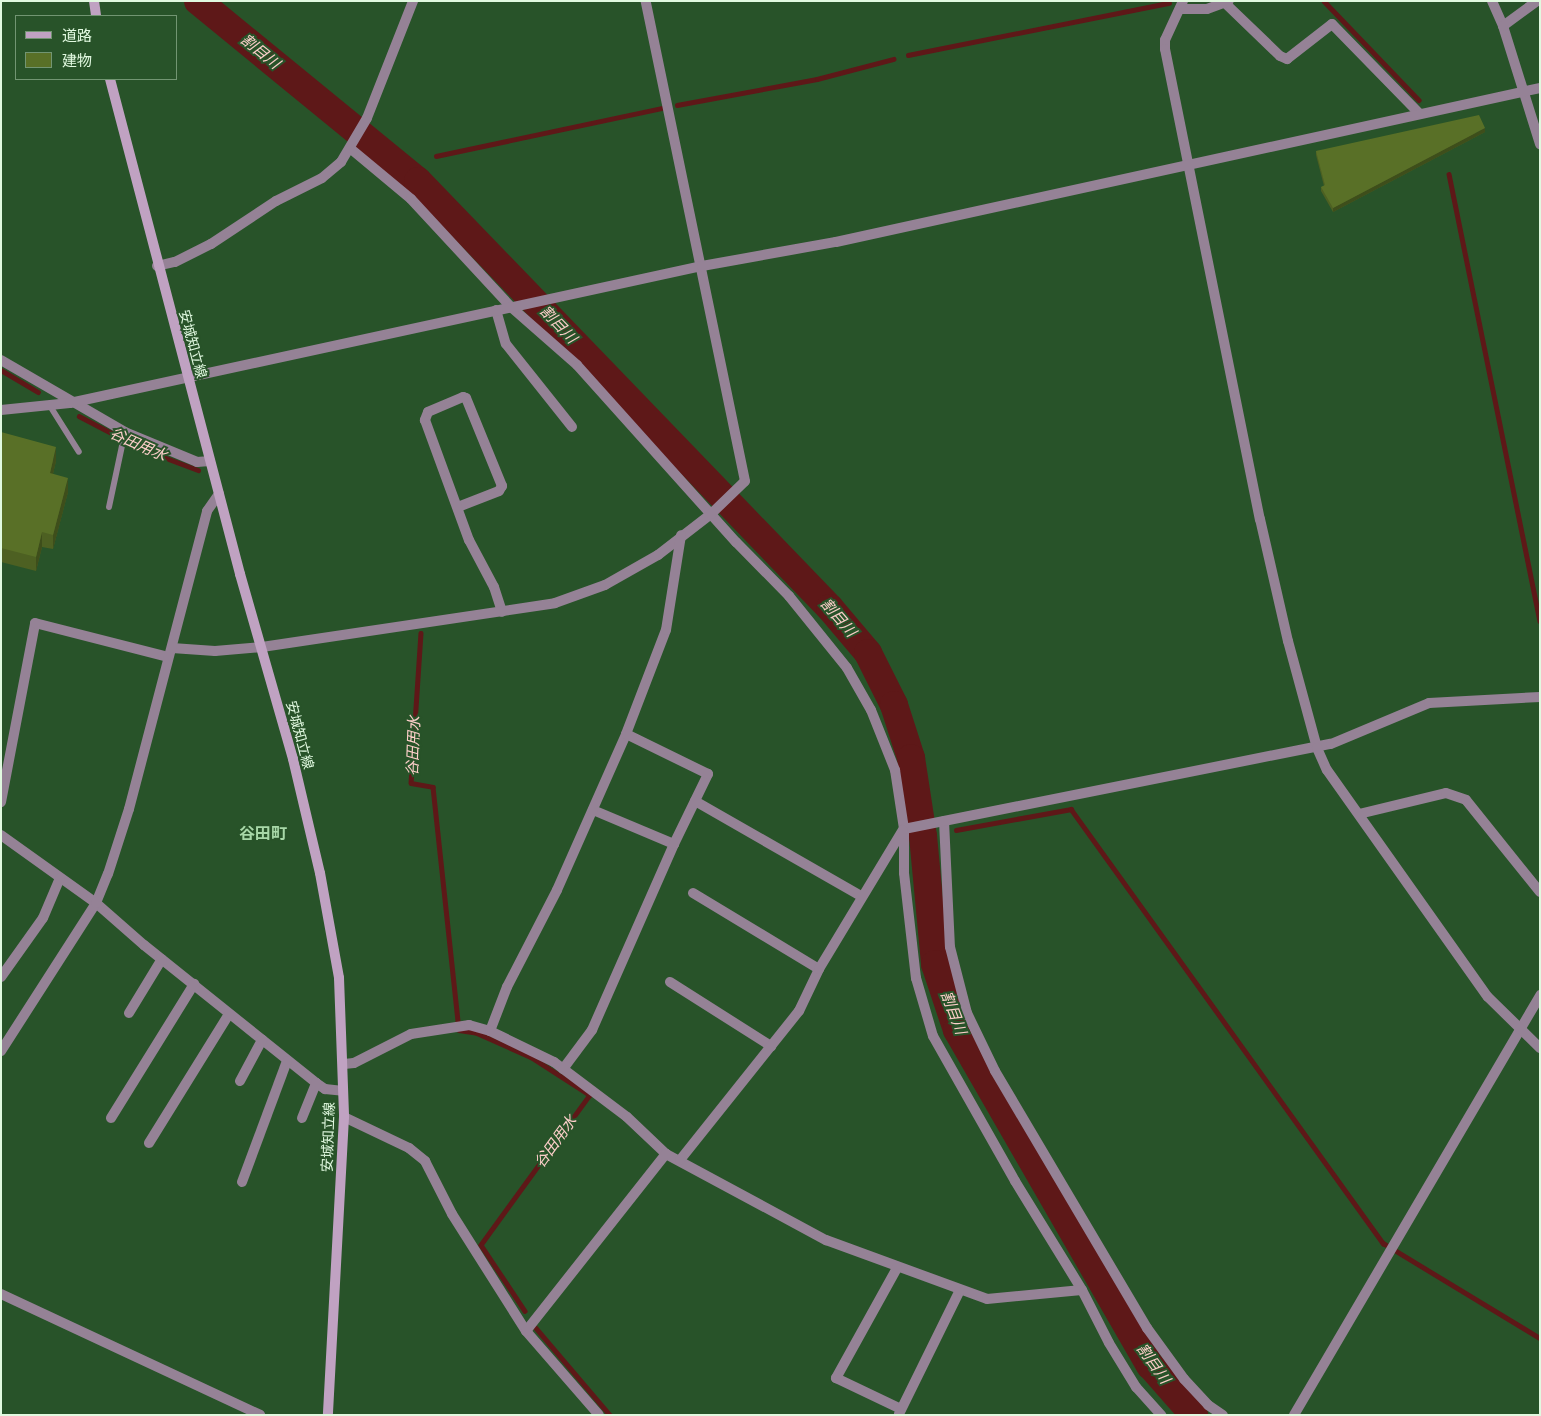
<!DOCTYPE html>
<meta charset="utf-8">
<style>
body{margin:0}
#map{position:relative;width:1541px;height:1416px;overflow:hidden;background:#285329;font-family:Raleway,"Noto Sans JP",sans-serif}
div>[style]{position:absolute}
.stream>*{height:4.5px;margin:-2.25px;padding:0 2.25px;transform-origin:2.25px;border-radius:2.25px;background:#5e1818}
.river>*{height:28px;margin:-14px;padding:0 14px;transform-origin:14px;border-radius:14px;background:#5e1818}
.service>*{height:6px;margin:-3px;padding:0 3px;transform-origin:3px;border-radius:3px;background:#958296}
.minor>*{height:10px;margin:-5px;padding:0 5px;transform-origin:5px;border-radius:5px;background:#958296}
.tertiary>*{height:10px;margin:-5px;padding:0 5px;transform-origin:5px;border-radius:5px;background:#958296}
.secondary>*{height:10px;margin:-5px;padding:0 5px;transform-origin:5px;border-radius:5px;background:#c0a2c2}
.wall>*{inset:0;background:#4d6022}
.shaded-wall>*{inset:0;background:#3e4e1b}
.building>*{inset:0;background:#597027}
span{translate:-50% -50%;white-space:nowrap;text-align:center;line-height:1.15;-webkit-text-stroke:4px #285329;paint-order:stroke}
.street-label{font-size:14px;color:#e1f9e0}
.water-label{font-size:15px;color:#fdcfca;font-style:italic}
.quarter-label{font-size:16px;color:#a8d8a8;font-weight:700}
.frame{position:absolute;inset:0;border:2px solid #e1f9e0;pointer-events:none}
.legend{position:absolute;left:15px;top:15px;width:162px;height:65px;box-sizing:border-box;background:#285329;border:1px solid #729572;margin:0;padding:6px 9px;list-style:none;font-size:15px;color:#e1f9e0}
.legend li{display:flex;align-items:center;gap:10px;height:25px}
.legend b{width:25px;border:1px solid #729572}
</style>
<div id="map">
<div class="stream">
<div style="left:1324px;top:1px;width:137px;rotate:46.2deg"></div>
<div style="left:908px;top:55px;width:266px;rotate:-11.3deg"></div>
<div style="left:677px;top:105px;width:142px;rotate:-10.5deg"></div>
<div style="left:817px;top:79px;width:79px;rotate:-14.7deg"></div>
<div style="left:436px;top:156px;width:230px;rotate:-12deg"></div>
<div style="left:1449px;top:174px;width:456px;rotate:78.5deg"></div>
<div style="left:418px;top:181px;width:11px;rotate:-63deg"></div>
<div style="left:1px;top:370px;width:43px;rotate:30.7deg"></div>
<div style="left:79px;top:416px;width:71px;rotate:27.6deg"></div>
<div style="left:142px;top:449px;width:60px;rotate:20.6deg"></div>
<div style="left:421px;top:633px;width:150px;rotate:93.8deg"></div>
<div style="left:411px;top:783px;width:22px;rotate:10deg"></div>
<div style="left:433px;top:787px;width:236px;rotate:83.9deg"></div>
<div style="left:956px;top:830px;width:117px;rotate:-10.3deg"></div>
<div style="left:1071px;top:809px;width:535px;rotate:54.29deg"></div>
<div style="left:1383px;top:1243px;width:184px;rotate:31.2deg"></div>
<div style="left:923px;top:836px;width:7px;rotate:-8deg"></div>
<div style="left:459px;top:1030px;width:18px;rotate:9deg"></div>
<div style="left:477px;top:1033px;width:59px;rotate:24deg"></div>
<div style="left:531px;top:1057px;width:70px;rotate:32.8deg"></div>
<div style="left:590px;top:1095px;width:185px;rotate:126deg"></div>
<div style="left:481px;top:1245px;width:79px;rotate:56.3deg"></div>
<div style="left:536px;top:1328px;width:114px;rotate:49.6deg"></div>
</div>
<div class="river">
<div style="left:198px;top:1px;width:284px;rotate:39.3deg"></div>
<div style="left:418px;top:181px;width:593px;rotate:46.02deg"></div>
<div style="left:830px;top:608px;width:59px;rotate:49.8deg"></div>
<div style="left:868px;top:653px;width:58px;rotate:63.4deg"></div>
<div style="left:894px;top:705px;width:56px;rotate:72.2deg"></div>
<div style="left:911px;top:758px;width:79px;rotate:81.3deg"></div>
<div style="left:923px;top:836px;width:129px;rotate:84.6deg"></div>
<div style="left:935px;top:964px;width:70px;rotate:71.6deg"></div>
<div style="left:957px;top:1030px;width:387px;rotate:60.1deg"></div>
<div style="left:1150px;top:1365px;width:67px;rotate:48.7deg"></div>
</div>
<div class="service">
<div style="left:50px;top:406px;width:54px;rotate:57.8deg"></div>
<div style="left:109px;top:507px;width:77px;rotate:-78deg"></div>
</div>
<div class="minor">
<div style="left:1492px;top:1px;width:27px;rotate:66deg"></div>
<div style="left:1503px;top:26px;width:124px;rotate:72.6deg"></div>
<div style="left:1226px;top:4px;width:75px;rotate:43.9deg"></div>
<div style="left:1280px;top:56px;width:8px;rotate:23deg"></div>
<div style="left:1287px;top:59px;width:57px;rotate:-37.9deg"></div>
<div style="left:1332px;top:24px;width:124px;rotate:45.7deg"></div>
<div style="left:1180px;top:9px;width:27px"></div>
<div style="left:1207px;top:9px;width:23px;rotate:-20deg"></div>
<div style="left:1503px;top:26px;width:42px;rotate:-36.3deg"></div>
<div style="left:351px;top:149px;width:78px;rotate:39.8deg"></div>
<div style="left:411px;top:199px;width:147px;rotate:47.2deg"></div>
<div style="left:511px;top:307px;width:88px;rotate:41.3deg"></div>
<div style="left:577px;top:365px;width:238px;rotate:48.1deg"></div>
<div style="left:736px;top:542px;width:76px;rotate:45.5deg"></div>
<div style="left:789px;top:596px;width:92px;rotate:51.1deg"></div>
<div style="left:847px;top:668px;width:48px;rotate:60.3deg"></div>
<div style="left:871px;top:710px;width:65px;rotate:68.2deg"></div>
<div style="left:895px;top:770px;width:60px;rotate:81.3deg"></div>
<div style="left:904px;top:829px;width:44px;rotate:90deg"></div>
<div style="left:904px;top:873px;width:106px;rotate:83.5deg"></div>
<div style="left:916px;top:978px;width:60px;rotate:73.7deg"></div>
<div style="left:933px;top:1036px;width:167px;rotate:60.5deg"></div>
<div style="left:1015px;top:1181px;width:128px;rotate:58.4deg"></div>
<div style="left:1082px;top:1290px;width:59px;rotate:63deg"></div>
<div style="left:1109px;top:1343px;width:52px;rotate:58.5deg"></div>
<div style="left:1136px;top:1387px;width:38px;rotate:48deg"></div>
<div style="left:157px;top:266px;width:18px;rotate:-13deg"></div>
<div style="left:175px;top:262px;width:40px;rotate:-26.6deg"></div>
<div style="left:211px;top:244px;width:78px;rotate:-33.5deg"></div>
<div style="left:276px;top:201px;width:51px;rotate:-26.6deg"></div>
<div style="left:322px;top:178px;width:25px;rotate:-40deg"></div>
<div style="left:341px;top:162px;width:51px;rotate:-59.4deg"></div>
<div style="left:367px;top:118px;width:126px;rotate:-68.5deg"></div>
<div style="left:496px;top:310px;width:35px;rotate:74deg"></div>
<div style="left:506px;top:344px;width:106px;rotate:51.5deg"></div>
<div style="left:1px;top:360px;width:143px;rotate:30.1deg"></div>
<div style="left:125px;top:432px;width:78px;rotate:22.6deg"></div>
<div style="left:197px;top:462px;width:13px;rotate:-4deg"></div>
<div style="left:458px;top:507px;width:44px;rotate:-21.3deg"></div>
<div style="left:499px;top:491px;width:6px;rotate:-59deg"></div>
<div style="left:502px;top:486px;width:95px;rotate:-112.2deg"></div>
<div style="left:466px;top:398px;width:3px;rotate:-162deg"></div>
<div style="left:463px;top:397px;width:38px;rotate:157deg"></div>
<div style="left:428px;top:412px;width:9px;rotate:111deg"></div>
<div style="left:425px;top:420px;width:128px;rotate:69.9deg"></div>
<div style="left:469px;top:540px;width:53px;rotate:62deg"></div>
<div style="left:494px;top:587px;width:26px;rotate:72deg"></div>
<div style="left:172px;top:648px;width:43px;rotate:4deg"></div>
<div style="left:215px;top:651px;width:47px;rotate:-4.9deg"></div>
<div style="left:262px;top:647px;width:296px;rotate:-8.5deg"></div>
<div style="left:555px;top:603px;width:53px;rotate:-19.8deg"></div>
<div style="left:605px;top:585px;width:61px;rotate:-29.5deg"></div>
<div style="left:658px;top:555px;width:67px;rotate:-37.7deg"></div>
<div style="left:711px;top:514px;width:47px;rotate:-44.1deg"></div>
<div style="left:745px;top:481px;width:490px;rotate:-101.7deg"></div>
<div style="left:695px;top:801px;width:191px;rotate:29.8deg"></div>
<div style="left:1px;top:802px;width:182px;rotate:-79.2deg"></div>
<div style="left:35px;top:623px;width:137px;rotate:14.3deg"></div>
<div style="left:593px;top:810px;width:88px;rotate:22.8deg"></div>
<div style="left:1359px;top:814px;width:89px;rotate:-13.6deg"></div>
<div style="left:1446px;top:793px;width:21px;rotate:19deg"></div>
<div style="left:1466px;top:800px;width:118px;rotate:51.2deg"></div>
<div style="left:944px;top:821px;width:126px;rotate:87.3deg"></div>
<div style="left:950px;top:947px;width:68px;rotate:75.6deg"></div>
<div style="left:967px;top:1013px;width:64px;rotate:64.2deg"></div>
<div style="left:995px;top:1071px;width:299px;rotate:59.4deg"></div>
<div style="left:1147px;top:1328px;width:63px;rotate:54deg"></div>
<div style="left:1184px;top:1379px;width:35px;rotate:47deg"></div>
<div style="left:1208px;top:1405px;width:18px;rotate:34deg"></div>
<div style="left:904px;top:829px;width:435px;rotate:-11.3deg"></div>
<div style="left:1331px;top:744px;width:106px;rotate:-22.7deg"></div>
<div style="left:1429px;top:703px;width:111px;rotate:-3.1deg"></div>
<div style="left:1px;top:835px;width:117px;rotate:35.6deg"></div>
<div style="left:96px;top:903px;width:64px;rotate:41.2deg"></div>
<div style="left:144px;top:945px;width:221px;rotate:38.7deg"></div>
<div style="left:316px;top:1083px;width:11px;rotate:34deg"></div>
<div style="left:325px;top:1089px;width:18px;rotate:6deg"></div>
<div style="left:693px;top:893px;width:147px;rotate:31.1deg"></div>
<div style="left:1px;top:977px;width:72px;rotate:-54.6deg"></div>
<div style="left:43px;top:918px;width:43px;rotate:-67deg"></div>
<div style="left:670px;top:982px;width:120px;rotate:32.4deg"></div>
<div style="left:129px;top:1013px;width:63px;rotate:-58.6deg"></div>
<div style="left:490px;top:1031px;width:47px;rotate:-68.9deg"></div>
<div style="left:507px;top:987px;width:109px;rotate:-62.7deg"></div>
<div style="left:557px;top:890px;width:171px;rotate:-66.1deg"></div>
<div style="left:626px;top:734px;width:111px;rotate:-69deg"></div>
<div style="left:666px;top:630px;width:96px;rotate:-81deg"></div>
<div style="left:1px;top:1051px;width:176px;rotate:-57.3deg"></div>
<div style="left:96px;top:903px;width:31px;rotate:-68deg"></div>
<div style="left:108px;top:874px;width:68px;rotate:-72.1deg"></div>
<div style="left:129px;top:809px;width:308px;rotate:-75.3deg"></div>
<div style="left:207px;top:511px;width:21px;rotate:-55deg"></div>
<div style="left:344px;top:1064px;width:10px;rotate:-6deg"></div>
<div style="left:354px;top:1063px;width:64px;rotate:-27deg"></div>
<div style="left:411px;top:1034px;width:59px;rotate:-8.8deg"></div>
<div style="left:469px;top:1025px;width:22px;rotate:16deg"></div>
<div style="left:490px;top:1031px;width:71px;rotate:25.8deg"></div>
<div style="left:554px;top:1062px;width:91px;rotate:37deg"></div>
<div style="left:627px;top:1117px;width:54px;rotate:43.5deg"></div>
<div style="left:666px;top:1154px;width:182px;rotate:28.3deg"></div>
<div style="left:826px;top:1240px;width:171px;rotate:20.1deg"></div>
<div style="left:987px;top:1299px;width:95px;rotate:-5.4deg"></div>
<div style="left:563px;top:1069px;width:49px;rotate:-53.4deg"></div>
<div style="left:592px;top:1030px;width:203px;rotate:-66.2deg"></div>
<div style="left:674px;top:844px;width:78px;rotate:-64.1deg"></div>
<div style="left:708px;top:774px;width:91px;rotate:-154deg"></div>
<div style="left:240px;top:1081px;width:47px;rotate:-61.8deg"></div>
<div style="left:344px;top:1117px;width:72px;rotate:25.5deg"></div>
<div style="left:409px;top:1148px;width:21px;rotate:39deg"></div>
<div style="left:425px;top:1161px;width:59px;rotate:63deg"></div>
<div style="left:452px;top:1214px;width:138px;rotate:57.7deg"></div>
<div style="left:526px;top:1331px;width:111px;rotate:49deg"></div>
<div style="left:111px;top:1118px;width:158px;rotate:-58.2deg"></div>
<div style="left:302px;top:1118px;width:38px;rotate:-68deg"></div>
<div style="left:149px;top:1143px;width:152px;rotate:-58.2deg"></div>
<div style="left:680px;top:1160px;width:191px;rotate:-51.4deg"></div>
<div style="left:799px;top:1011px;width:47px;rotate:-64.5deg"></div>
<div style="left:819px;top:969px;width:162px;rotate:-58.9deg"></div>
<div style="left:242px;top:1182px;width:129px;rotate:-69.6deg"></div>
<div style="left:897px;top:1268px;width:126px;rotate:119deg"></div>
<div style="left:836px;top:1378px;width:72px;rotate:25.5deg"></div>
<div style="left:1px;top:1294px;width:286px;rotate:25deg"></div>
<div style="left:526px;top:1331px;width:226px;rotate:-51.7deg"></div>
<div style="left:899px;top:1414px;width:136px;rotate:-63.8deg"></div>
<div style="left:1294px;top:1415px;width:487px;rotate:-59.6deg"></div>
</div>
<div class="tertiary">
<div style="left:1183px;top:1px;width:43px;rotate:114.8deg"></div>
<div style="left:1165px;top:40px;width:9px;rotate:90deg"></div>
<div style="left:1165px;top:49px;width:480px;rotate:78.6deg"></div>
<div style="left:1260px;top:519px;width:125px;rotate:77.1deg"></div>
<div style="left:1288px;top:641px;width:111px;rotate:74.8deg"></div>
<div style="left:1317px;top:748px;width:24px;rotate:66deg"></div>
<div style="left:1327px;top:770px;width:278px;rotate:54.7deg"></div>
<div style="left:1488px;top:997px;width:73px;rotate:44.4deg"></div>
<div style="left:1px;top:410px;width:69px;rotate:-5.8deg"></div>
<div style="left:70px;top:403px;width:647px;rotate:-12.23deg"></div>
<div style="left:702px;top:266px;width:136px;rotate:-10.2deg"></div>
<div style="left:836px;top:242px;width:721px;rotate:-12.34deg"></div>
</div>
<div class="secondary">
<div style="left:94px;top:1px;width:15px;rotate:82deg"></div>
<div style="left:110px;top:79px;width:512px;rotate:75.28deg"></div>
<div style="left:240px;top:574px;width:192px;rotate:74deg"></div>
<div style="left:293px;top:759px;width:117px;rotate:76.7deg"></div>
<div style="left:320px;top:873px;width:107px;rotate:79.7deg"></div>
<div style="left:339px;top:978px;width:139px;rotate:87.9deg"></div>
<div style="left:344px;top:1117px;width:298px;rotate:93.1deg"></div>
</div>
<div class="wall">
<div style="clip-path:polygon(1485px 132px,1333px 212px,1321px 191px,1321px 187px,1324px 186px,1316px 155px,1316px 151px)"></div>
<div style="clip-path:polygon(1px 432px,56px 461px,53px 474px,68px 492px,53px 549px,42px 547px,36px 571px,1px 562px)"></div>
</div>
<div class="shaded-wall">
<div style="clip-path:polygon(1485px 128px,1485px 132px,1333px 212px,1333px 208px)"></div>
<div style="clip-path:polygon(56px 447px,56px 461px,50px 487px,50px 473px)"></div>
<div style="clip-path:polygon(68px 478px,68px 492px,53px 549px,53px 535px)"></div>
<div style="clip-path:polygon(42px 532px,42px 547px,36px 571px,36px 557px)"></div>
</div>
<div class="building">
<div style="clip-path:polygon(1479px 115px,1485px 128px,1333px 208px,1321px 187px,1325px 185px,1316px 151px)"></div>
<div style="clip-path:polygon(1px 432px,56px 447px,50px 473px,68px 478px,53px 535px,42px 532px,36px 557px,1px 548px)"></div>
</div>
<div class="street-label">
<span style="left:193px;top:344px;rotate:75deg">安城知立線</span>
<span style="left:300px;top:735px;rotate:75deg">安城知立線</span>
<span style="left:328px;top:1137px;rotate:-88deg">安城知立線</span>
</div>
<div class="water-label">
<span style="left:260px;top:52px;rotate:39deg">割目川</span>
<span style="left:558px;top:325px;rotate:46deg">割目川</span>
<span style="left:138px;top:445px;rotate:24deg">谷田用水</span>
<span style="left:838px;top:618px;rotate:49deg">割目川</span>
<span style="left:414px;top:746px;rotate:-88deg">谷田用水</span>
<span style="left:953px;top:1013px;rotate:69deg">割目川</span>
<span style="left:556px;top:1142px;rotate:-54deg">谷田用水</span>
<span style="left:1153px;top:1364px;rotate:54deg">割目川</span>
</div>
<div class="quarter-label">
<span style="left:263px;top:834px">谷田町</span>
</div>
<div class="frame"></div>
<ul class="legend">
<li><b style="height:6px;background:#c0a2c2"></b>道路</li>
<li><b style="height:14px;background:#597027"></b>建物</li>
</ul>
</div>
